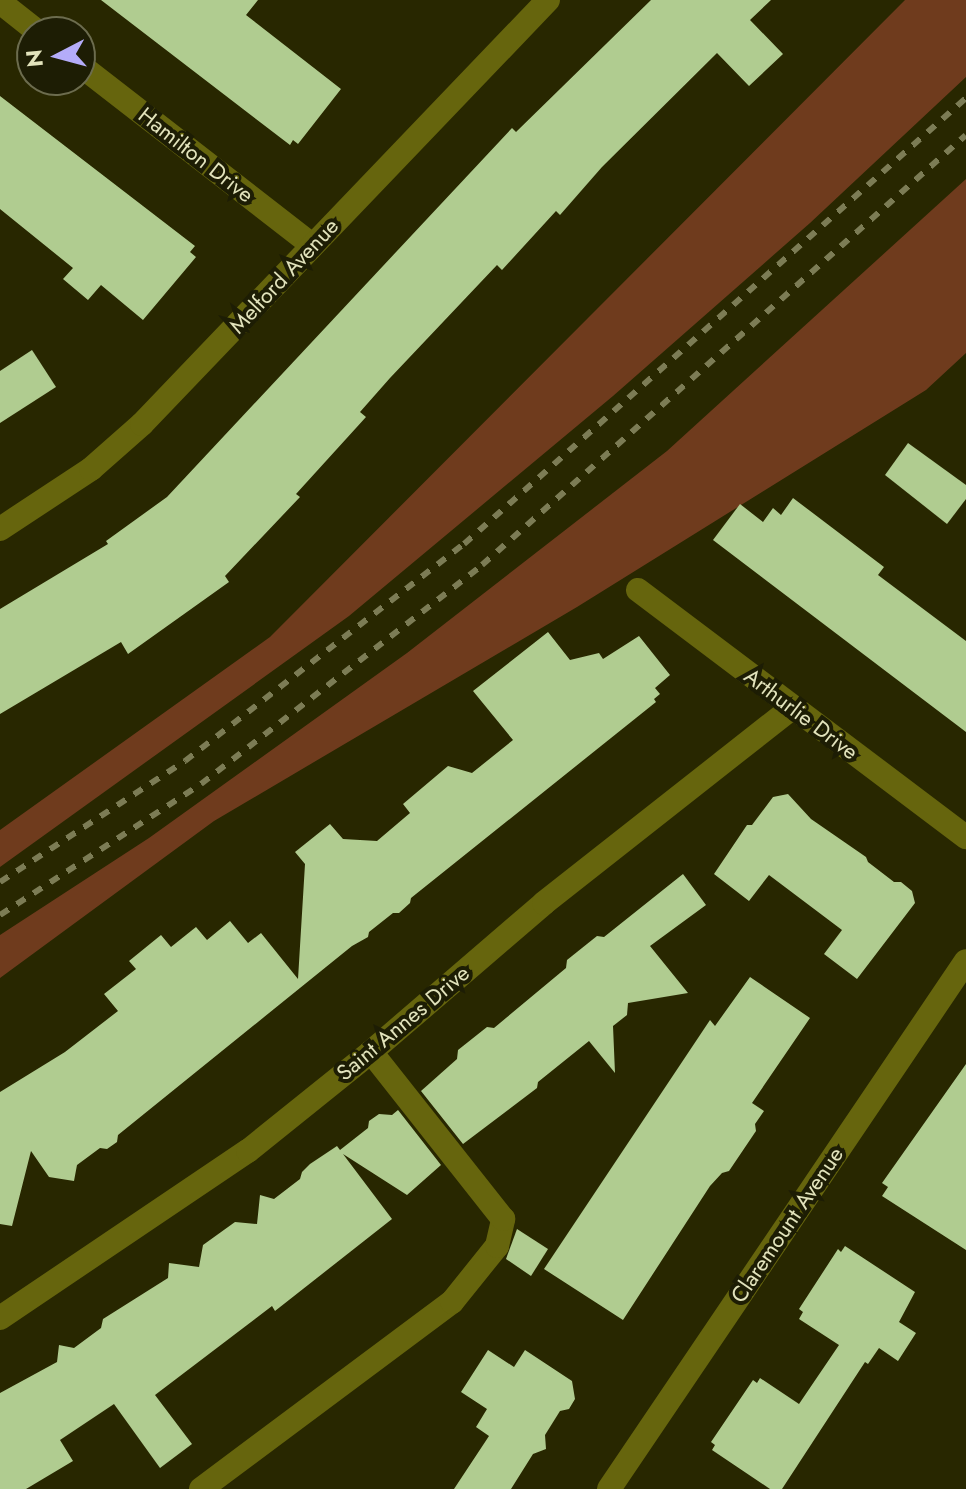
<!DOCTYPE html>
<style>
body{margin:0}
#map{position:relative;width:966px;height:1489px;overflow:hidden;background:#282700;font-family:Jost,sans-serif}
div>[style]{position:absolute}
.forest>*{inset:0;background:#6f3b1d}
.building>*{inset:0;background:#b0cc90}
.minor>*{height:24px;margin:-12px;padding:0 12px;transform-origin:12px;border-radius:12px;background:#66650d}
.rail>*{height:6px;margin-top:-3px;transform-origin:0;background:repeating-linear-gradient(90deg,#7c7c55 0 10px,transparent 0 20px)}
span{translate:-50% -50%;white-space:nowrap;text-align:center;line-height:1.15;-webkit-text-stroke:8px #1d1d04;paint-order:stroke}
.street-label{font-size:22px;color:#e2e3bc}
.north{position:absolute;left:16px;top:16px;width:80px;height:80px;box-sizing:border-box;background:#1d1d04;border:2px solid #6c6c4e;border-radius:50%;rotate:264deg;font-size:22px;font-weight:700;line-height:32px;text-align:center;color:#e2e3bc}
.north::after{content:'';display:block;margin:auto;width:28px;height:36px;background:#b4acf9;clip-path:polygon(50% 0,100% 100%,50% 72%,0 100%)}
</style>
<div id="map">
<div class="forest">
<div style="clip-path:polygon(905px 0,966px 0,966px 77px,810px 223px,613px 396px,349px 616px,0 867px,0 830px,270px 637px)"></div>
<div style="clip-path:polygon(966px 179px,966px 353px,926px 390px,577px 607px,214px 821px,0 978px,0 935px,149px 838px,407px 653px,667px 451px)"></div>
</div>
<div class="building">
<div style="clip-path:polygon(101px 0,258px 0,246px 15px,341px 89px,298px 144px,293px 140px,290px 145px)"></div>
<div style="clip-path:polygon(651px 0,771px 0,750px 20px,783px 54px,749px 86px,717px 53px,602px 167px,560px 215px,556px 211px,502px 270px,497px 265px,390px 378px,360px 412px,366px 417px,296px 494px,300px 497px,225px 576px,229px 582px,128px 654px,121px 642px,0 714px,0 609px,108px 544px,106px 541px,167px 497px,512px 128px,516px 132px)"></div>
<div style="clip-path:polygon(0 96px,195px 246px,190px 252px,196px 257px,143px 320px,101px 285px,88px 300px,63px 279px,73px 268px,0 209px)"></div>
<div style="clip-path:polygon(32px 350px,56px 387px,0 423px,0 371px)"></div>
<div style="clip-path:polygon(908px 443px,966px 485px,966px 499px,947px 524px,885px 475px)"></div>
<div style="clip-path:polygon(793px 498px,884px 567px,878px 575px,966px 641px,966px 732px,713px 540px,740px 504px,763px 522px,773px 508px,781px 515px)"></div>
<div style="clip-path:polygon(548px 632px,570px 660px,599px 653px,603px 659px,639px 636px,670px 675px,655px 688px,660px 694px,654px 699px,656px 702px,411px 898px,410px 903px,399px 913px,393px 913px,369px 932px,368px 937px,352px 946px,118px 1135px,117px 1142px,107px 1149px,100px 1148px,77px 1165px,74px 1181px,49px 1177px,31px 1151px,12px 1226px,0 1224px,0 1092px,65px 1052px,118px 1011px,104px 994px,136px 969px,129px 961px,161px 935px,171px 947px,196px 927px,207px 940px,230px 921px,248px 943px,261px 933px,298px 979px,305px 864px,295px 852px,330px 824px,343px 839px,377px 841px,410px 813px,403px 804px,448px 766px,472px 773px,513px 740px,473px 691px)"></div>
<div style="clip-path:polygon(788px 794px,811px 819px,866px 857px,868px 862px,894px 882px,901px 882px,912px 891px,915px 903px,857px 979px,824px 954px,842px 930px,769px 875px,749px 901px,714px 874px,747px 825px,752px 825px,773px 797px)"></div>
<div style="clip-path:polygon(683px 874px,706px 905px,650px 946px,688px 993px,628px 1003px,627px 1015px,613px 1026px,615px 1073px,589px 1041px,538px 1082px,537px 1088px,463px 1144px,421px 1091px,457px 1059px,458px 1050px,487px 1027px,494px 1028px,566px 968px,567px 960px,597px 936px,604px 937px)"></div>
<div style="clip-path:polygon(750px 977px,810px 1018px,752px 1103px,764px 1111px,755px 1124px,756px 1131px,729px 1171px,722px 1173px,710px 1186px,623px 1320px,544px 1269px,710px 1020px,715px 1026px)"></div>
<div style="clip-path:polygon(966px 1064px,966px 1250px,882px 1196px,888px 1187px,882px 1183px)"></div>
<div style="clip-path:polygon(398px 1110px,441px 1165px,407px 1195px,343px 1154px,392px 1219px,275px 1311px,272px 1306px,155px 1395px,192px 1444px,160px 1468px,114px 1404px,60px 1440px,73px 1461px,26px 1489px,0 1489px,0 1393px,57px 1362px,59px 1345px,74px 1348px,101px 1328px,103px 1319px,168px 1278px,169px 1263px,199px 1267px,203px 1245px,235px 1222px,257px 1224px,260px 1195px,274px 1199px,300px 1179px,302px 1172px,310px 1164px,337px 1146px,340px 1150px,368px 1128px,369px 1121px,379px 1114px,392px 1115px)"></div>
<div style="clip-path:polygon(517px 1229px,548px 1249px,531px 1276px,506px 1259px)"></div>
<div style="clip-path:polygon(845px 1246px,915px 1292px,899px 1322px,916px 1333px,898px 1361px,879px 1348px,868px 1364px,865px 1362px,782px 1489px,770px 1489px,712px 1450px,715px 1445px,711px 1442px,753px 1380px,757px 1383px,760px 1378px,799px 1404px,839px 1345px,799px 1319px,803px 1312px,799px 1309px,838px 1249px,841px 1252px)"></div>
<div style="clip-path:polygon(488px 1350px,514px 1367px,525px 1350px,572px 1381px,575px 1399px,569px 1409px,560px 1411px,545px 1435px,546px 1449px,533px 1454px,511px 1489px,454px 1489px,489px 1436px,476px 1427px,487px 1409px,461px 1392px)"></div>
</div>
<div class="minor">
<div style="left:0;top:2px;width:48px;rotate:38.3deg"></div>
<div style="left:80px;top:65px;width:294px;rotate:37.8deg"></div>
<div style="left:0;top:529px;width:109px;rotate:-33.4deg"></div>
<div style="left:91px;top:469px;width:68px;rotate:-41.4deg"></div>
<div style="left:142px;top:424px;width:587px;rotate:-46.24deg"></div>
<div style="left:638px;top:590px;width:411px;rotate:37deg"></div>
<div style="left:0;top:1318px;width:299px;rotate:-34deg"></div>
<div style="left:248px;top:1151px;width:158px;rotate:-38.8deg"></div>
<div style="left:371px;top:1052px;width:228px;rotate:-40.7deg"></div>
<div style="left:544px;top:903px;width:315px;rotate:-38.2deg"></div>
<div style="left:201px;top:1489px;width:313px;rotate:-36.7deg"></div>
<div style="left:452px;top:1302px;width:72px;rotate:-51.2deg"></div>
<div style="left:497px;top:1246px;width:28px;rotate:-77deg"></div>
<div style="left:503px;top:1219px;width:213px;rotate:-128.3deg"></div>
<div style="left:609px;top:1489px;width:637px;rotate:-55.94deg"></div>
</div>
<div class="rail">
<div style="left:0;top:882px;width:221px;rotate:-33.2deg"></div>
<div style="left:185px;top:761px;width:353px;rotate:-37.9deg"></div>
<div style="left:464px;top:544px;width:672px;rotate:-41.62deg"></div>
<div style="left:0;top:915px;width:240px;rotate:-33.1deg"></div>
<div style="left:201px;top:784px;width:356px;rotate:-37.9deg"></div>
<div style="left:482px;top:565px;width:647px;rotate:-41.62deg"></div>
</div>
<div class="street-label">
<span style="left:196px;top:155px;rotate:38deg">Hamilton Drive</span>
<span style="left:284px;top:276px;rotate:-47deg">Melford Avenue</span>
<span style="left:801px;top:714px;rotate:37deg">Arthurlie Drive</span>
<span style="left:403px;top:1023px;rotate:-40deg">Saint Annes Drive</span>
<span style="left:787px;top:1225px;rotate:-56deg">Claremount Avenue</span>
</div>
<div class="north">N</div>
</div>
